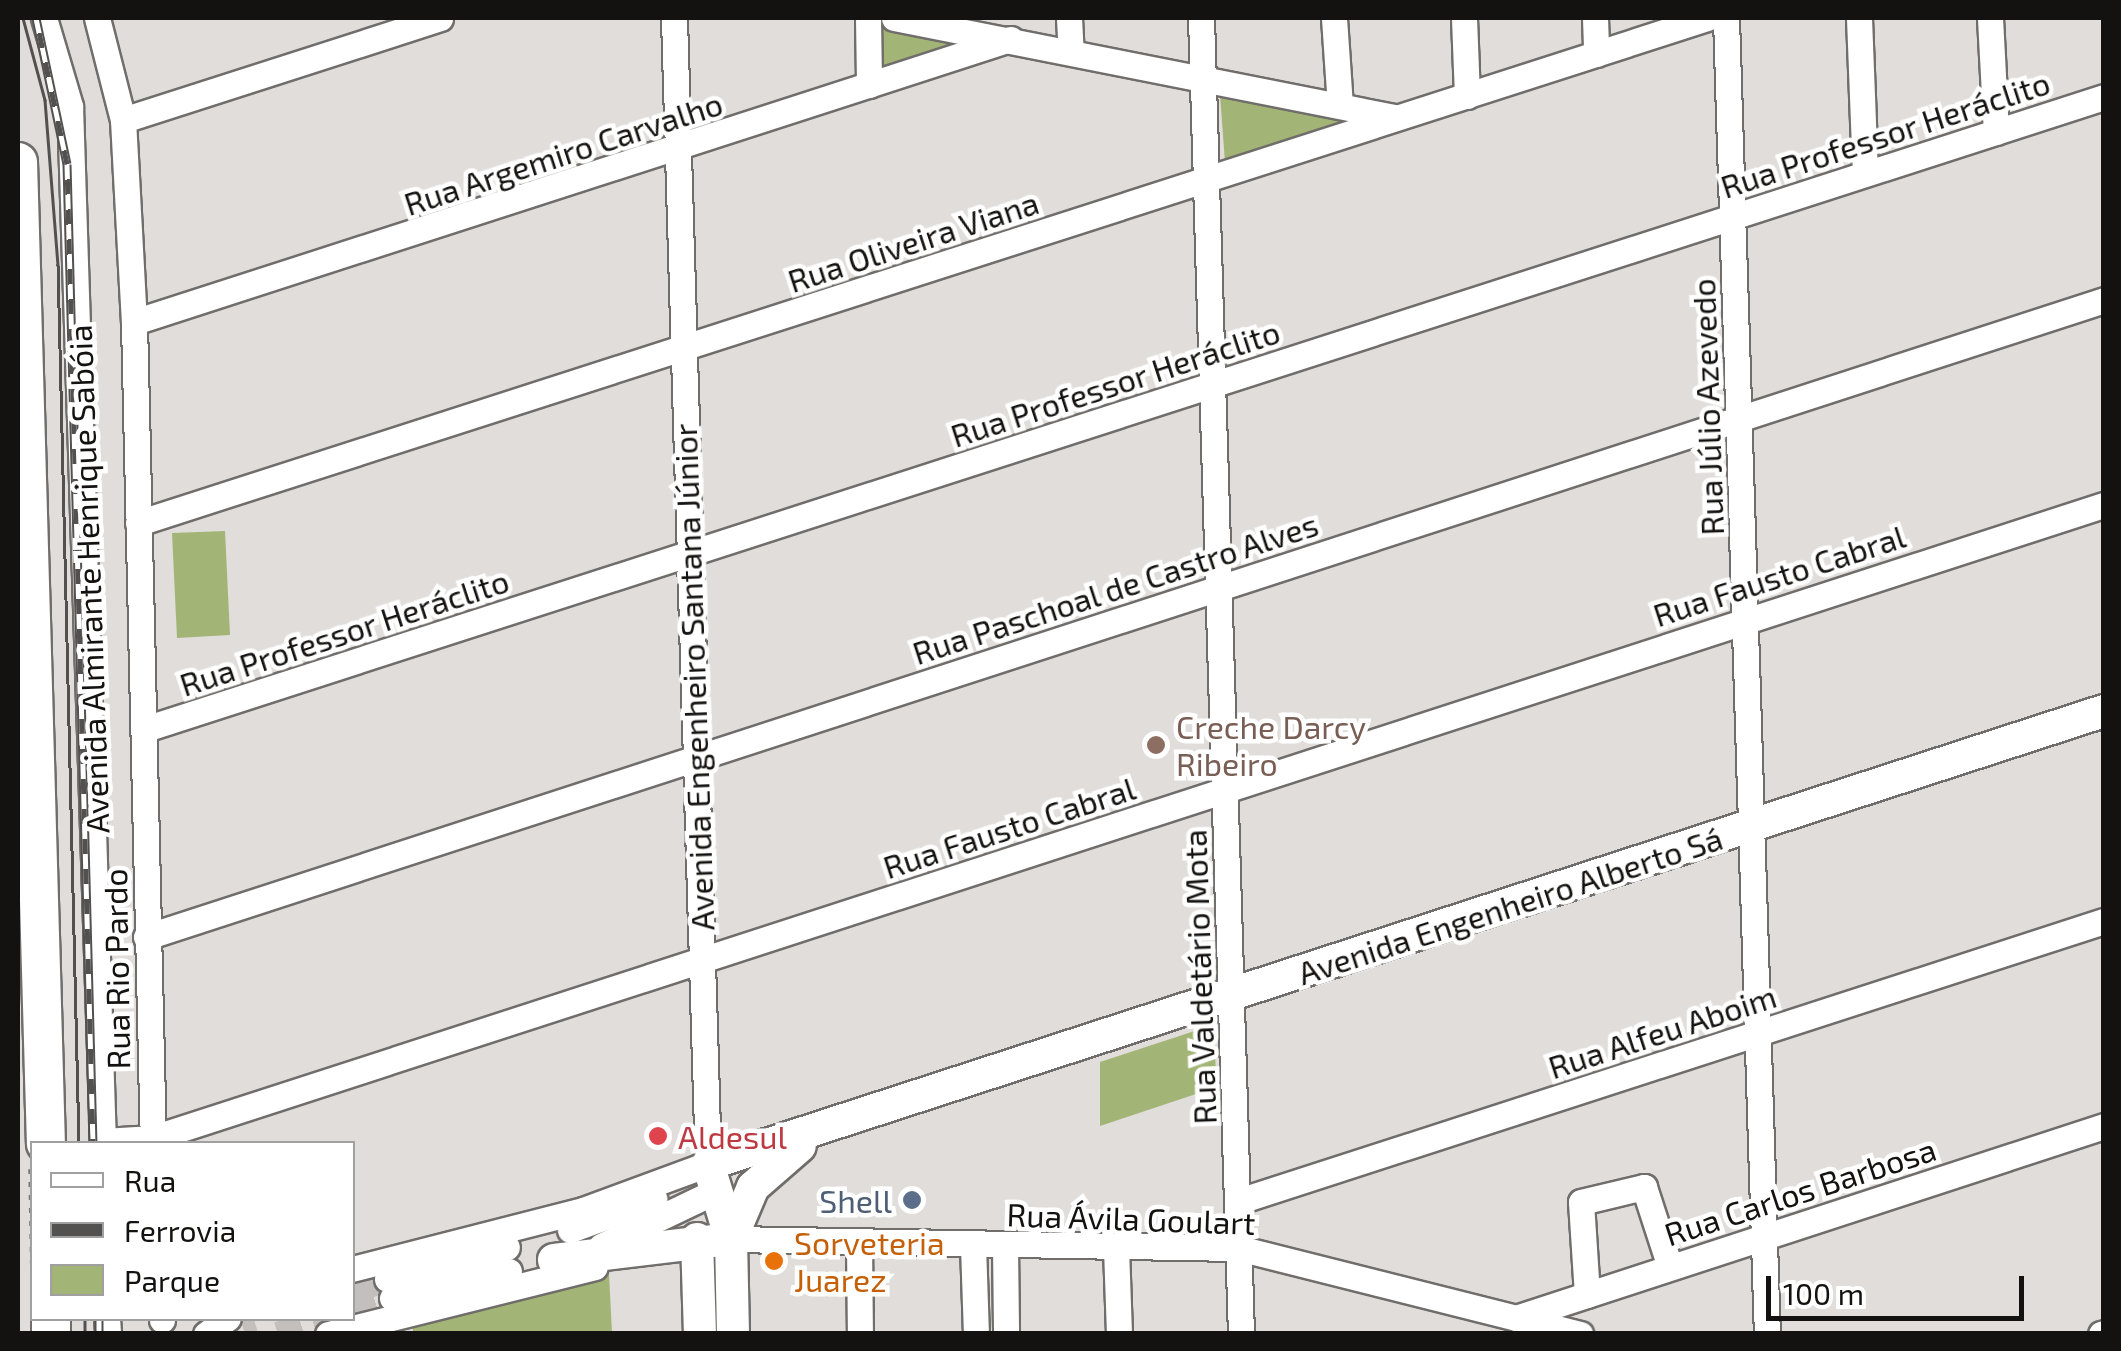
<!DOCTYPE html>
<meta charset="utf-8">
<style>
body{margin:0}
#map{position:relative;width:2121px;height:1351px;overflow:hidden;background:#e1ddda;font-family:"Exo 2",sans-serif}
div>[style]{position:absolute}
.green>*{inset:0;background:#a2b576}
.minor-tunnel>*{height:25px;margin-top:-12.5px;transform-origin:0;background:repeating-linear-gradient(90deg,#c2bfbc 0 25px,transparent 0 37px)}
.path>*{height:2.5px;margin-top:-1.25px;transform-origin:0;background:repeating-linear-gradient(90deg,#787573 0 5px,transparent 0 13px)}
.roads{filter:drop-shadow(2px 0 #706d6a) drop-shadow(-2px 0 #706d6a) drop-shadow(0 2px #706d6a) drop-shadow(0 -2px #706d6a)}
.minor>*{height:25px;margin:-12.5px;padding:0 12.5px;transform-origin:12.5px;border-radius:12.5px;background:#fff}
.major>*{height:32px;margin:-16px;padding:0 16px;transform-origin:16px;border-radius:16px;background:#fff}
.highway>*{height:38px;margin:-19px;padding:0 19px;transform-origin:19px;border-radius:19px;background:#fff}
.tram>*{height:2.5px;margin:-1.25px;padding:0 1.25px;transform-origin:1.25px;border-radius:1.25px;background:#535150}
.rail>*{height:9px;margin-top:-4.5px;transform-origin:0;background:repeating-linear-gradient(90deg,#fff 0 15px,#535150 0 30px);box-sizing:border-box;border-block:2px solid #535150}
.dots>*{width:28px;height:28px;translate:-50% -50%;box-sizing:border-box;border:5px solid #fff;border-radius:50%}
span{translate:-50% -50%;white-space:nowrap;text-align:center;line-height:1.15;-webkit-text-stroke:9px #fff;paint-order:stroke}
.street-label{font-size:32px;color:#131211}
.education-label{font-size:32px;color:#785e54}
.left{translate:0 -50%;text-align:left}
.health-label{font-size:32px;color:#be3a42}
.service-label{font-size:32px;color:#4e5e75}
.right{translate:-100% -50%;text-align:right}
.food-label{font-size:32px;color:#c56008}
.frame{position:absolute;inset:0;border:20px solid #131211;pointer-events:none}
.legend{position:absolute;left:30px;top:1141px;width:325px;height:180px;box-sizing:border-box;background:#fff;border:2px solid #a1a0a0;margin:0;padding:12px 18px;list-style:none;font-size:30px;color:#131211}
.legend li{display:flex;align-items:center;gap:20px;height:50px}
.legend b{width:50px;border:2px solid #a1a0a0}
.scale{position:absolute;left:1766px;top:1276px;width:258px;height:45px;box-sizing:border-box;border:5px solid #131211;border-top:0;padding-left:12px;font-size:30px;line-height:35px;white-space:nowrap;color:#131211;-webkit-text-stroke:8px #fff;paint-order:stroke}
</style>
<div id="map">
<div class="green">
<div style="clip-path:polygon(880px 22px,955px 40px,957px 44px,880px 71px)"></div>
<div style="clip-path:polygon(1220px 95px,1350px 120px,1350px 122px,1225px 162px)"></div>
<div style="clip-path:polygon(225px 531px,230px 635px,177px 638px,172px 533px)"></div>
<div style="clip-path:polygon(1213px 1025px,1217px 1087px,1100px 1126px,1100px 1062px)"></div>
<div style="clip-path:polygon(609px 1274px,612px 1333px,413px 1334px,413px 1326px)"></div>
</div>
<div class="minor-tunnel">
<div style="left:352px;top:1290px;width:37px;rotate:-17deg"></div>
<div style="left:352px;top:1311px;width:42px;rotate:-18deg"></div>
<div style="left:206px;top:1333px;width:50px;rotate:-17.4deg"></div>
<div style="left:278px;top:1334px;width:52px;rotate:-18.1deg"></div>
</div>
<div class="path">
<div style="left:30px;top:1169px;width:118px;rotate:89deg"></div>
</div>
<div class="roads">
<div class="minor">
<div style="left:44px;top:18px;width:92px;rotate:73.5deg"></div>
<div style="left:70px;top:106px;width:1039px;rotate:88.18deg"></div>
<div style="left:97px;top:18px;width:105px;rotate:75.7deg"></div>
<div style="left:123px;top:120px;width:202px;rotate:86.9deg"></div>
<div style="left:134px;top:322px;width:822px;rotate:88.68deg"></div>
<div style="left:674px;top:18px;width:1147px;rotate:88.3deg"></div>
<div style="left:868px;top:18px;width:67px;rotate:89.1deg"></div>
<div style="left:894px;top:18px;width:510px;rotate:11.2deg"></div>
<div style="left:1069px;top:18px;width:33px;rotate:87deg"></div>
<div style="left:1201px;top:18px;width:1317px;rotate:88.26deg"></div>
<div style="left:1334px;top:18px;width:87px;rotate:86.1deg"></div>
<div style="left:1464px;top:18px;width:78px;rotate:87.8deg"></div>
<div style="left:1595px;top:18px;width:36px;rotate:88deg"></div>
<div style="left:1726px;top:18px;width:1317px;rotate:88.22deg"></div>
<div style="left:1859px;top:18px;width:155px;rotate:87.8deg"></div>
<div style="left:1990px;top:18px;width:114px;rotate:87deg"></div>
<div style="left:123px;top:120px;width:333px;rotate:-17.8deg"></div>
<div style="left:134px;top:322px;width:921px;rotate:-17.9deg"></div>
<div style="left:138px;top:523px;width:1648px;rotate:-17.84deg"></div>
<div style="left:145px;top:729px;width:2058px;rotate:-17.88deg"></div>
<div style="left:146px;top:937px;width:2059px;rotate:-18.02deg"></div>
<div style="left:103px;top:1141px;width:50px;rotate:-3.4deg"></div>
<div style="left:153px;top:1138px;width:2051px;rotate:-17.98deg"></div>
<div style="left:1239px;top:1201px;width:909px;rotate:-17.94deg"></div>
<div style="left:570px;top:1230px;width:90px;rotate:-20.3deg"></div>
<div style="left:731px;top:1239px;width:507px;rotate:1.02deg"></div>
<div style="left:1238px;top:1248px;width:353px;rotate:14.1deg"></div>
<div style="left:859px;top:1244px;width:90px;rotate:89.4deg"></div>
<div style="left:973px;top:1245px;width:89px;rotate:88.1deg"></div>
<div style="left:601px;top:1246px;width:127px;rotate:-25.6deg"></div>
<div style="left:1005px;top:1246px;width:88px;rotate:89.3deg"></div>
<div style="left:1116px;top:1248px;width:86px;rotate:88deg"></div>
<div style="left:352px;top:1269px;width:238px;rotate:-14.3deg"></div>
<div style="left:583px;top:1210px;width:133px;rotate:-20.2deg"></div>
<div style="left:387px;top:1279px;width:124px;rotate:-14.9deg"></div>
<div style="left:1587px;top:1295px;width:93px;rotate:-93.7deg"></div>
<div style="left:1581px;top:1202px;width:65px;rotate:-13.4deg"></div>
<div style="left:1644px;top:1187px;width:84px;rotate:72deg"></div>
<div style="left:392px;top:1298px;width:120px;rotate:-13deg"></div>
<div style="left:107px;top:1318px;width:16px;rotate:86deg"></div>
<div style="left:162px;top:1318px;width:2px;rotate:90deg"></div>
<div style="left:1516px;top:1318px;width:619px;rotate:-18.08deg"></div>
<div style="left:206px;top:1334px;width:27px;rotate:-36deg"></div>
<div style="left:328px;top:1334px;width:275px;rotate:-14.1deg"></div>
<div style="left:2101px;top:1334px;width:3px;rotate:-18deg"></div>
</div>
<div class="major">
<div style="left:697px;top:1239px;width:95px;rotate:88.2deg"></div>
<div style="left:731px;top:1239px;width:56px;rotate:-67.1deg"></div>
<div style="left:753px;top:1187px;width:62px;rotate:-41.1deg"></div>
<div style="left:554px;top:1260px;width:178px;rotate:-6.8deg"></div>
<div style="left:733px;top:1334px;width:95px;rotate:-91.2deg"></div>
<div style="left:731px;top:1239px;width:78px;rotate:-107deg"></div>
<div style="left:708px;top:1164px;width:1468px;rotate:-17.98deg"></div>
</div>
<div class="highway">
<div style="left:18px;top:162px;width:982px;rotate:88.37deg"></div>
<div style="left:51px;top:1318px;width:16px;rotate:90deg"></div>
</div>
</div>
<div class="tram">
<div style="left:23px;top:18px;width:85px;rotate:75deg"></div>
<div style="left:45px;top:100px;width:166px;rotate:85.5deg"></div>
<div style="left:58px;top:265px;width:879px;rotate:88.63deg"></div>
<div style="left:85px;top:1318px;width:16px;rotate:90deg"></div>
</div>
<div class="rail">
<div style="left:36px;top:18px;width:149px;rotate:78deg"></div>
<div style="left:67px;top:164px;width:980px;rotate:88.48deg"></div>
<div style="left:99px;top:1318px;width:16px;rotate:90deg"></div>
</div>
<div class="dots">
<div style="left:1156px;top:745px;background:#8d6e63"></div>
<div style="left:658px;top:1136px;background:#e0444e"></div>
<div style="left:912px;top:1200px;background:#5c6f8a"></div>
<div style="left:774px;top:1261px;background:#e8710a"></div>
</div>
<div class="street-label">
<span style="left:1885px;top:134px;rotate:-18deg">Rua Professor Heráclito</span>
<span style="left:563px;top:153px;rotate:-18deg">Rua Argemiro Carvalho</span>
<span style="left:913px;top:241px;rotate:-18deg">Rua Oliveira Viana</span>
<span style="left:1115px;top:383px;rotate:-18deg">Rua Professor Heráclito</span>
<span style="left:1707px;top:407px;rotate:-92deg">Rua Júlio Azevedo</span>
<span style="left:1779px;top:575px;rotate:-18deg">Rua Fausto Cabral</span>
<span style="left:88px;top:579px;rotate:-92deg">Avenida Almirante Henrique Sabóia</span>
<span style="left:1115px;top:588px;rotate:-18deg">Rua Paschoal de Castro Alves</span>
<span style="left:344px;top:632px;rotate:-18deg">Rua Professor Heráclito</span>
<span style="left:693px;top:677px;rotate:-92deg">Avenida Engenheiro Santana Júnior</span>
<span style="left:1009px;top:827px;rotate:-18deg">Rua Fausto Cabral</span>
<span style="left:1510px;top:905px;rotate:-18deg">Avenida Engenheiro Alberto Sá</span>
<span style="left:116px;top:969px;rotate:-91deg">Rua Rio Pardo</span>
<span style="left:1199px;top:977px;rotate:-92deg">Rua Valdetário Mota</span>
<span style="left:1662px;top:1031px;rotate:-18deg">Rua Alfeu Aboim</span>
<span style="left:1800px;top:1191px;rotate:-18deg">Rua Carlos Barbosa</span>
<span style="left:1131px;top:1218px;rotate:2deg">Rua Ávila Goulart</span>
</div>
<div class="education-label">
<span class="left" style="left:1176px;top:745px">Creche Darcy<br>Ribeiro</span>
</div>
<div class="health-label">
<span class="left" style="left:678px;top:1136px">Aldesul</span>
</div>
<div class="service-label">
<span class="right" style="left:892px;top:1200px">Shell</span>
</div>
<div class="food-label">
<span class="left" style="left:794px;top:1261px">Sorveteria<br>Juarez</span>
</div>
<div class="frame"></div>
<ul class="legend">
<li><b style="height:12px;background:#fff"></b>Rua</li>
<li><b style="height:12px;background:#535150"></b>Ferrovia</li>
<li><b style="height:28px;background:#a2b576"></b>Parque</li>
</ul>
<div class="scale">100 m</div>
</div>
